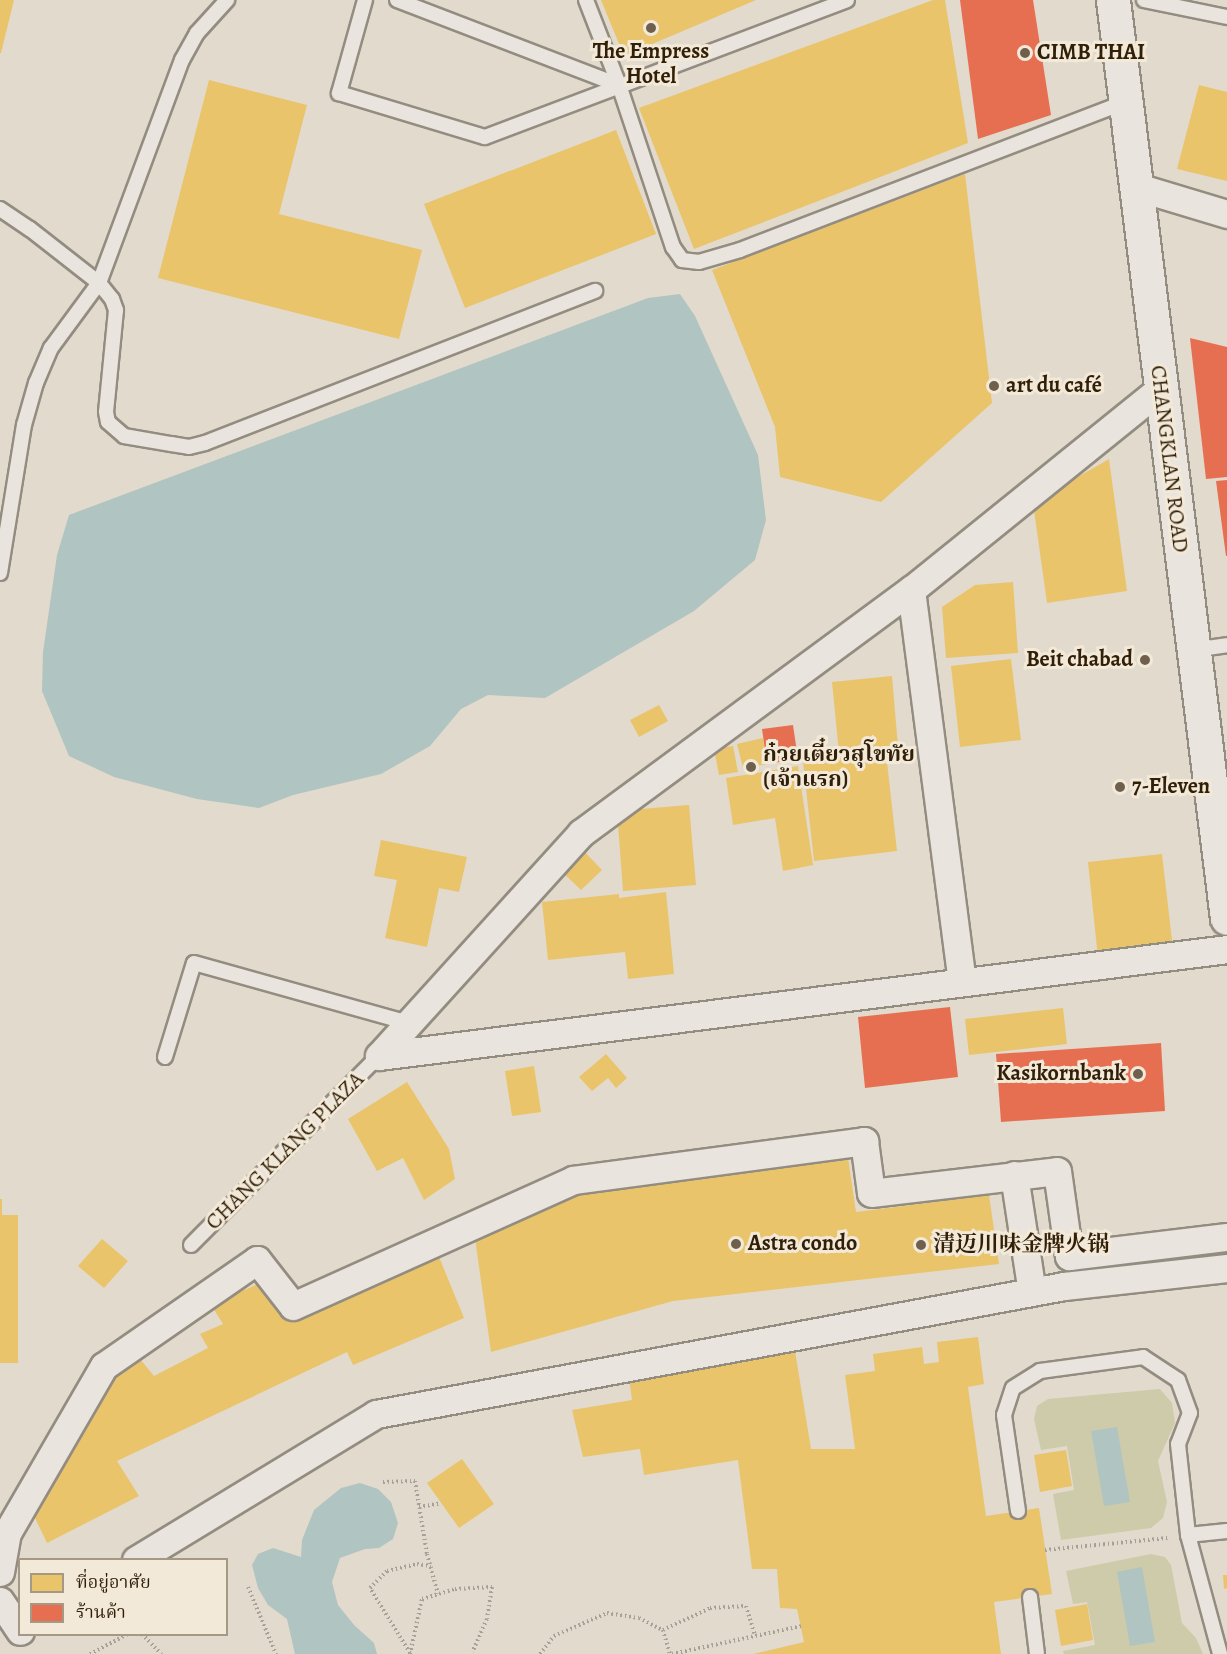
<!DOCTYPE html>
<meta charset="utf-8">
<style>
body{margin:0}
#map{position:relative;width:1227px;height:1654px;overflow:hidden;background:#e2dacc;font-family:Alegreya,"Noto Serif SC","Noto Serif Thai",serif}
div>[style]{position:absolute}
.green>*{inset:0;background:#cecbaa}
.water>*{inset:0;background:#b0c4c1}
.homes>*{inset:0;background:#e9c46a}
.shops>*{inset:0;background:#e76f51}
.path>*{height:4px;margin-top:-2px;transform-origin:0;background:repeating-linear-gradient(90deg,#a6a098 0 1.5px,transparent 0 4.5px)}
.roads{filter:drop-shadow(2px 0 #938c81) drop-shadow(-2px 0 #938c81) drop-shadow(0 2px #938c81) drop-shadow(0 -2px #938c81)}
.service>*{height:14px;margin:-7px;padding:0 7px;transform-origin:7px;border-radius:7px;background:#e9e4dd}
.minor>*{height:27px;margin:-13.5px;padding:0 13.5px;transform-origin:13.5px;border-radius:13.5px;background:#e9e4dd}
.tertiary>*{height:33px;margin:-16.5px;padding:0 16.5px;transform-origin:16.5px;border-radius:16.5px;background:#e9e4dd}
.dots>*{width:16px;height:16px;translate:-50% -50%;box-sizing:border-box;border:3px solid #f2e9d8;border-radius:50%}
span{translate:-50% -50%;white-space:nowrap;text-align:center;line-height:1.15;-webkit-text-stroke:6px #f2e9d8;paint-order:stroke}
.poi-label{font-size:22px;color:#311f08;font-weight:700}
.left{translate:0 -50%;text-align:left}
.right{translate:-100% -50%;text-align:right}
.street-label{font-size:22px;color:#311f08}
.legend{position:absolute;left:18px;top:1558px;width:210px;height:78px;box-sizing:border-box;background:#f2e9d8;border:2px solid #a59885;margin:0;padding:8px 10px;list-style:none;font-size:18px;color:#311f08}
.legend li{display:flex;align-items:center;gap:12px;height:30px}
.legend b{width:30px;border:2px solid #a59885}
</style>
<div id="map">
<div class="green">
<div style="clip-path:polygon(1160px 1389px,1172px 1403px,1175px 1423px,1158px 1461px,1167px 1502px,1163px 1518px,1151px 1528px,1061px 1540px,1053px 1494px,1074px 1490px,1067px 1446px,1041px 1450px,1034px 1419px,1037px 1406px,1048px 1399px)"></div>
<div style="clip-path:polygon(1151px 1554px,1165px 1557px,1171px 1565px,1182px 1623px,1196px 1638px,1203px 1654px,1064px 1654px,1063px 1651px,1095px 1645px,1087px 1602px,1073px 1604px,1066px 1571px)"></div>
</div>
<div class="water">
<div style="clip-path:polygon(680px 294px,695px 316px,758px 455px,766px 520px,755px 560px,694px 611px,545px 698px,488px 695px,461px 709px,430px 746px,381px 774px,293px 795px,259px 808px,197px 799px,114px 777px,69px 756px,42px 691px,43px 652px,57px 555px,69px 515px,648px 298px)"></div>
<div style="clip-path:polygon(1117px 1427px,1130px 1502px,1104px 1506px,1091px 1431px)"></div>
<div style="clip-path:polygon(360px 1483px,378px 1489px,391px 1502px,398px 1523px,393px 1539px,379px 1548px,365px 1549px,340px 1558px,332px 1582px,338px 1605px,354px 1625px,374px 1643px,377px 1654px,295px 1654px,287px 1619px,268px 1605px,258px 1588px,252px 1565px,258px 1554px,273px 1548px,301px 1557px,302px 1540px,314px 1510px,341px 1488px)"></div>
<div style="clip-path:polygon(1142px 1567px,1155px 1642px,1130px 1646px,1117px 1572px)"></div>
</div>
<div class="homes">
<div style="clip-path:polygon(0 0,14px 0,1px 53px,0 53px)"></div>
<div style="clip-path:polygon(601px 0,756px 0,624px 56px)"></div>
<div style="clip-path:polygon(933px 0,945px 0,968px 143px,694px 249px,639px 108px)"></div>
<div style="clip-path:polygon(209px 80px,307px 105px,279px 214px,422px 250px,399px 339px,158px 278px)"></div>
<div style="clip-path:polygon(1199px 85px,1227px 92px,1227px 181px,1177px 169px)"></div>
<div style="clip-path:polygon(616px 130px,656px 234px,465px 308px,424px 204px)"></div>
<div style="clip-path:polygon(965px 174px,992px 403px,881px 502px,780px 477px,775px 427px,712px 270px)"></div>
<div style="clip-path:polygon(1109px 459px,1127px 591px,1047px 603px,1033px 503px)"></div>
<div style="clip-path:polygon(1013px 582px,1018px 653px,946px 658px,942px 607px,975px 585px)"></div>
<div style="clip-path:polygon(1011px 659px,1021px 740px,960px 747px,951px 666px)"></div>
<div style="clip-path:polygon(892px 676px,898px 747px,839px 753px,832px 682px)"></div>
<div style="clip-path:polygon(659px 705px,668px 721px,639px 737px,630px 720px)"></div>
<div style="clip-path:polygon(763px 738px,767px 764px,743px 768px,737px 744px)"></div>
<div style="clip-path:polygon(733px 746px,738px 772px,719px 775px,714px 749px)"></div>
<div style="clip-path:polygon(886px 753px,897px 851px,814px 861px,803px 762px)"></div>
<div style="clip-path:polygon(798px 766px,813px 865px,783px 871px,775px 818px,733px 825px,726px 778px)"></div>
<div style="clip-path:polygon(689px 805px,696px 885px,623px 891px,617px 811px)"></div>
<div style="clip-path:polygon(381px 840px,467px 857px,459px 892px,439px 888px,427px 947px,385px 938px,397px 880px,374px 876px)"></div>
<div style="clip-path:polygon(581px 848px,602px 870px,581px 890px,559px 869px)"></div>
<div style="clip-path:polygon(1162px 854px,1173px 949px,1098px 958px,1088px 862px)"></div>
<div style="clip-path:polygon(666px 892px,674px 974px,628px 979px,625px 952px,548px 960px,542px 902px,619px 894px,619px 898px)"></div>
<div style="clip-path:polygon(1063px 1008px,1067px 1044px,969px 1055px,965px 1019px)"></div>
<div style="clip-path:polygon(606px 1054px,627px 1078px,616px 1088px,608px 1078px,592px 1091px,579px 1077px)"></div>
<div style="clip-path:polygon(534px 1066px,541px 1112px,512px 1116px,505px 1071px)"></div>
<div style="clip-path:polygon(407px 1082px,449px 1149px,455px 1179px,424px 1200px,403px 1158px,377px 1171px,348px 1119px)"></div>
<div style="clip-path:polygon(847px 1151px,856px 1212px,989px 1195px,999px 1264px,673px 1301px,491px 1352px,473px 1224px,662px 1172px)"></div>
<div style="clip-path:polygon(0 1199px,2px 1199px,2px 1215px,18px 1215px,18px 1363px,0 1363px)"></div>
<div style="clip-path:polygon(102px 1239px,128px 1261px,104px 1288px,78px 1266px)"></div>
<div style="clip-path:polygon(435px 1247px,464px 1318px,353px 1365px,347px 1352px,117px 1461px,139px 1496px,47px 1543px,25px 1497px,86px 1398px,140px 1359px,154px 1376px,208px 1348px,200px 1334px,223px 1324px,211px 1305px,260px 1283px,287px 1315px)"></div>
<div style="clip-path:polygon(978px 1337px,984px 1384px,968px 1387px,986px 1516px,1039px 1508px,1052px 1594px,994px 1602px,1001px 1654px,753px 1654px,804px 1642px,797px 1609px,780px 1608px,777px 1569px,752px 1569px,738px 1460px,644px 1475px,640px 1449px,583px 1457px,572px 1410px,632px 1400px,629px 1378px,795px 1351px,811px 1449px,855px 1449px,845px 1375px,875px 1371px,873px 1354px,922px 1347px,924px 1364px,939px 1362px,937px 1342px)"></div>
<div style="clip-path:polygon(1066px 1450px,1072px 1486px,1040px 1492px,1034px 1455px)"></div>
<div style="clip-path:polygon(462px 1459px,494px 1504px,459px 1528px,427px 1483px)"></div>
<div style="clip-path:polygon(1223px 1575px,1227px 1575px,1227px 1588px,1224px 1589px)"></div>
<div style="clip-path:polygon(1087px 1604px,1093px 1640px,1061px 1646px,1055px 1610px)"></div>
</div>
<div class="shops">
<div style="clip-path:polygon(960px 0,1033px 0,1051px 115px,978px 139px)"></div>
<div style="clip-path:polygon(1190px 338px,1227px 347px,1227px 477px,1206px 479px)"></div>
<div style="clip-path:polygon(1227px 480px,1227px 556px,1226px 556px,1216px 481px)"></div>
<div style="clip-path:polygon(793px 725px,798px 759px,767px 764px,762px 729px)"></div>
<div style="clip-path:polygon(950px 1007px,958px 1077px,865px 1088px,858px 1017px)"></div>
<div style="clip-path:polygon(1161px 1043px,1165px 1111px,1001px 1122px,996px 1054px)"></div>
</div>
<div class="path">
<div style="left:383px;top:1482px;width:32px;rotate:-2deg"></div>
<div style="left:415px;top:1481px;width:74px;rotate:80.7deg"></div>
<div style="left:427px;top:1554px;width:41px;rotate:74.6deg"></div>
<div style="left:419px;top:1507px;width:22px;rotate:-10deg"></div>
<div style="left:1045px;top:1550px;width:123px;rotate:-5.6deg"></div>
<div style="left:248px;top:1587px;width:73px;rotate:67.3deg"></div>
<div style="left:663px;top:1630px;width:25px;rotate:74deg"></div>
<div style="left:142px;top:1634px;width:28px;rotate:46deg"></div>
<div style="left:410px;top:1653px;width:76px;rotate:-121.6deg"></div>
<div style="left:370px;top:1588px;width:24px;rotate:-45deg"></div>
<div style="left:387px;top:1571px;width:31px;rotate:-13deg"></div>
<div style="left:417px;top:1564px;width:14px;rotate:8deg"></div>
<div style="left:90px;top:1654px;width:43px;rotate:-27.8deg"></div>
<div style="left:410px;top:1654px;width:56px;rotate:-77.7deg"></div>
<div style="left:422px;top:1599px;width:34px;rotate:-17deg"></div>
<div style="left:455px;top:1589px;width:37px;rotate:-3deg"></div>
<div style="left:492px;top:1587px;width:32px;rotate:99deg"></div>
<div style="left:487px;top:1619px;width:36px;rotate:114deg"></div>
<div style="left:540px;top:1654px;width:23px;rotate:-52deg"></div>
<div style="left:554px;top:1636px;width:58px;rotate:-23.5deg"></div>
<div style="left:607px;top:1613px;width:32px;rotate:9deg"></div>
<div style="left:639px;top:1618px;width:27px;rotate:27deg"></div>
<div style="left:663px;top:1630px;width:52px;rotate:-25.1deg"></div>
<div style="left:710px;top:1608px;width:36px;rotate:-3deg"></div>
<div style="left:746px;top:1606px;width:31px;rotate:73deg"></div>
<div style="left:672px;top:1654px;width:132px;rotate:-12.2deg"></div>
</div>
<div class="roads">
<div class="service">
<div style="left:365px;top:0;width:97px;rotate:105.6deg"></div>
<div style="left:339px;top:93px;width:152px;rotate:16.8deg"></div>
<div style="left:485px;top:137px;width:387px;rotate:-20.7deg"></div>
<div style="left:397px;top:0;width:238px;rotate:21deg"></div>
<div style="left:586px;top:0;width:91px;rotate:68.8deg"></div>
<div style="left:619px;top:85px;width:171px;rotate:71.6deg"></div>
<div style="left:673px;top:247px;width:16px;rotate:55deg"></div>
<div style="left:682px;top:260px;width:17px;rotate:7deg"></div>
<div style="left:699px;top:262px;width:43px;rotate:-16.3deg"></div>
<div style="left:740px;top:250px;width:412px;rotate:-21deg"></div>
<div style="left:1144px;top:0;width:85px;rotate:11.6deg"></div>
<div style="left:0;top:209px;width:36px;rotate:34deg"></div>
<div style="left:30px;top:229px;width:88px;rotate:38deg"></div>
<div style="left:99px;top:283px;width:21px;rotate:51deg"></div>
<div style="left:112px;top:299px;width:12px;rotate:70deg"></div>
<div style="left:116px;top:310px;width:102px;rotate:95.6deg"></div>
<div style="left:106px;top:412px;width:10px;rotate:79deg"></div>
<div style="left:108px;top:422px;width:21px;rotate:41deg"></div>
<div style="left:124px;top:436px;width:48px;rotate:9.7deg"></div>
<div style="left:171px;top:444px;width:18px;rotate:9deg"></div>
<div style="left:189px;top:447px;width:16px;rotate:-14deg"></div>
<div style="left:205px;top:443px;width:419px;rotate:-21.3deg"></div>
<div style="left:0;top:573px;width:150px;rotate:-80.8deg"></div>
<div style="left:24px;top:425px;width:44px;rotate:-74.1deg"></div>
<div style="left:36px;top:383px;width:38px;rotate:-67deg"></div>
<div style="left:51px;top:348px;width:81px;rotate:-53.6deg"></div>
<div style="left:99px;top:283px;width:238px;rotate:-69.6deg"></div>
<div style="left:182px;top:60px;width:31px;rotate:-61deg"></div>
<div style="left:197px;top:33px;width:45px;rotate:-47.7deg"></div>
<div style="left:1193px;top:650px;width:34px;rotate:-8deg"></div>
<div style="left:165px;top:1057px;width:98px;rotate:-72.9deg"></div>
<div style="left:194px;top:963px;width:223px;rotate:15.6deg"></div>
<div style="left:191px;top:1245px;width:267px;rotate:-45.2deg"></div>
<div style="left:1018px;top:1511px;width:97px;rotate:-98.3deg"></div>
<div style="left:1004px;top:1415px;width:28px;rotate:-72deg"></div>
<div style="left:1013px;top:1388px;width:32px;rotate:-32deg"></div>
<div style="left:1040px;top:1371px;width:104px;rotate:-7.7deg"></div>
<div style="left:1143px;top:1357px;width:42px;rotate:33.3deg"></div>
<div style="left:1178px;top:1380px;width:35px;rotate:70deg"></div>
<div style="left:1190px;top:1413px;width:33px;rotate:111deg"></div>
<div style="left:1178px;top:1444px;width:92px;rotate:83.7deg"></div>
<div style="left:1188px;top:1535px;width:123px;rotate:74.9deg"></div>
<div style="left:1188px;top:1535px;width:39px;rotate:-6deg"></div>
<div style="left:1030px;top:1597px;width:57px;rotate:83deg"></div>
</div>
<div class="minor">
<div style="left:1134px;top:186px;width:97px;rotate:16.8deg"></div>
<div style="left:911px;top:590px;width:394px;rotate:82.6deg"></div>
<div style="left:379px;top:1056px;width:301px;rotate:-47.8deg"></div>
<div style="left:581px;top:833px;width:410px;rotate:-36.4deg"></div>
<div style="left:911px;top:590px;width:320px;rotate:-38.9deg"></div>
<div style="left:379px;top:1056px;width:855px;rotate:-7.19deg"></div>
<div style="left:1014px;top:1175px;width:118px;rotate:81.3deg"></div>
<div style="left:136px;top:1560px;width:281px;rotate:-31.3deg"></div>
<div style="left:376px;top:1414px;width:700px;rotate:-10.54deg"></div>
<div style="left:1064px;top:1286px;width:164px;rotate:-6.3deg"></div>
<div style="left:0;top:1572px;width:40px;rotate:-80deg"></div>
<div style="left:7px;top:1533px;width:193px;rotate:-59.9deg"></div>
<div style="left:104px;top:1366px;width:186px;rotate:-34.7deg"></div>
<div style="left:257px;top:1260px;width:58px;rotate:52deg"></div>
<div style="left:293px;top:1306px;width:307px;rotate:-24.2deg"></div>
<div style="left:573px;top:1180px;width:294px;rotate:-7.6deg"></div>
<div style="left:864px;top:1141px;width:52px;rotate:82.3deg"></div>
<div style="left:871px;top:1193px;width:187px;rotate:-6.7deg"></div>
<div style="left:1057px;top:1171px;width:86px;rotate:82deg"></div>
<div style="left:1069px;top:1256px;width:159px;rotate:-6.9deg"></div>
<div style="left:0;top:1601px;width:36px;rotate:56deg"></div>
</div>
<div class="tertiary">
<div style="left:1113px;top:0;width:925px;rotate:82.92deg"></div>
</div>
</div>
<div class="dots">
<div style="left:651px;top:28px;background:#6f604d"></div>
<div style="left:1025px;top:53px;background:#6f604d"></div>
<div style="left:994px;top:386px;background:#6f604d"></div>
<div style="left:1145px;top:660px;background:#6f604d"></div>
<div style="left:751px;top:767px;background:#6f604d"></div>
<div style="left:1120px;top:787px;background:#6f604d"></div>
<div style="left:1138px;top:1074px;background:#6f604d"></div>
<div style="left:736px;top:1244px;background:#6f604d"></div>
<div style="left:921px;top:1245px;background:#6f604d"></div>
</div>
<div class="poi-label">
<span style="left:651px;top:64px">The Empress<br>Hotel</span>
<span class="left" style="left:1037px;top:53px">CIMB THAI</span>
<span class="left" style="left:1006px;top:386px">art du café</span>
<span class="right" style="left:1133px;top:660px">Beit chabad</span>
<span class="left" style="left:763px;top:767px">ก๋วยเตี๋ยวสุโขทัย<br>(เจ้าแรก)</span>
<span class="left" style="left:1132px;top:787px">7-Eleven</span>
<span class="right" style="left:1126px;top:1074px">Kasikornbank</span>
<span class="left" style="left:748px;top:1244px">Astra condo</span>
<span class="left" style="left:933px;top:1245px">清迈川味金牌火锅</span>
</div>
<div class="street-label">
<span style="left:1169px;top:459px;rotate:83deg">CHANGKLAN ROAD</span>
<span style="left:285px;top:1151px;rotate:-45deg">CHANG KLANG PLAZA</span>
</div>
<ul class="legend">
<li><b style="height:16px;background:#e9c46a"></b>ที่อยู่อาศัย</li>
<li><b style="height:16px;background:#e76f51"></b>ร้านค้า</li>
</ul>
</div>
